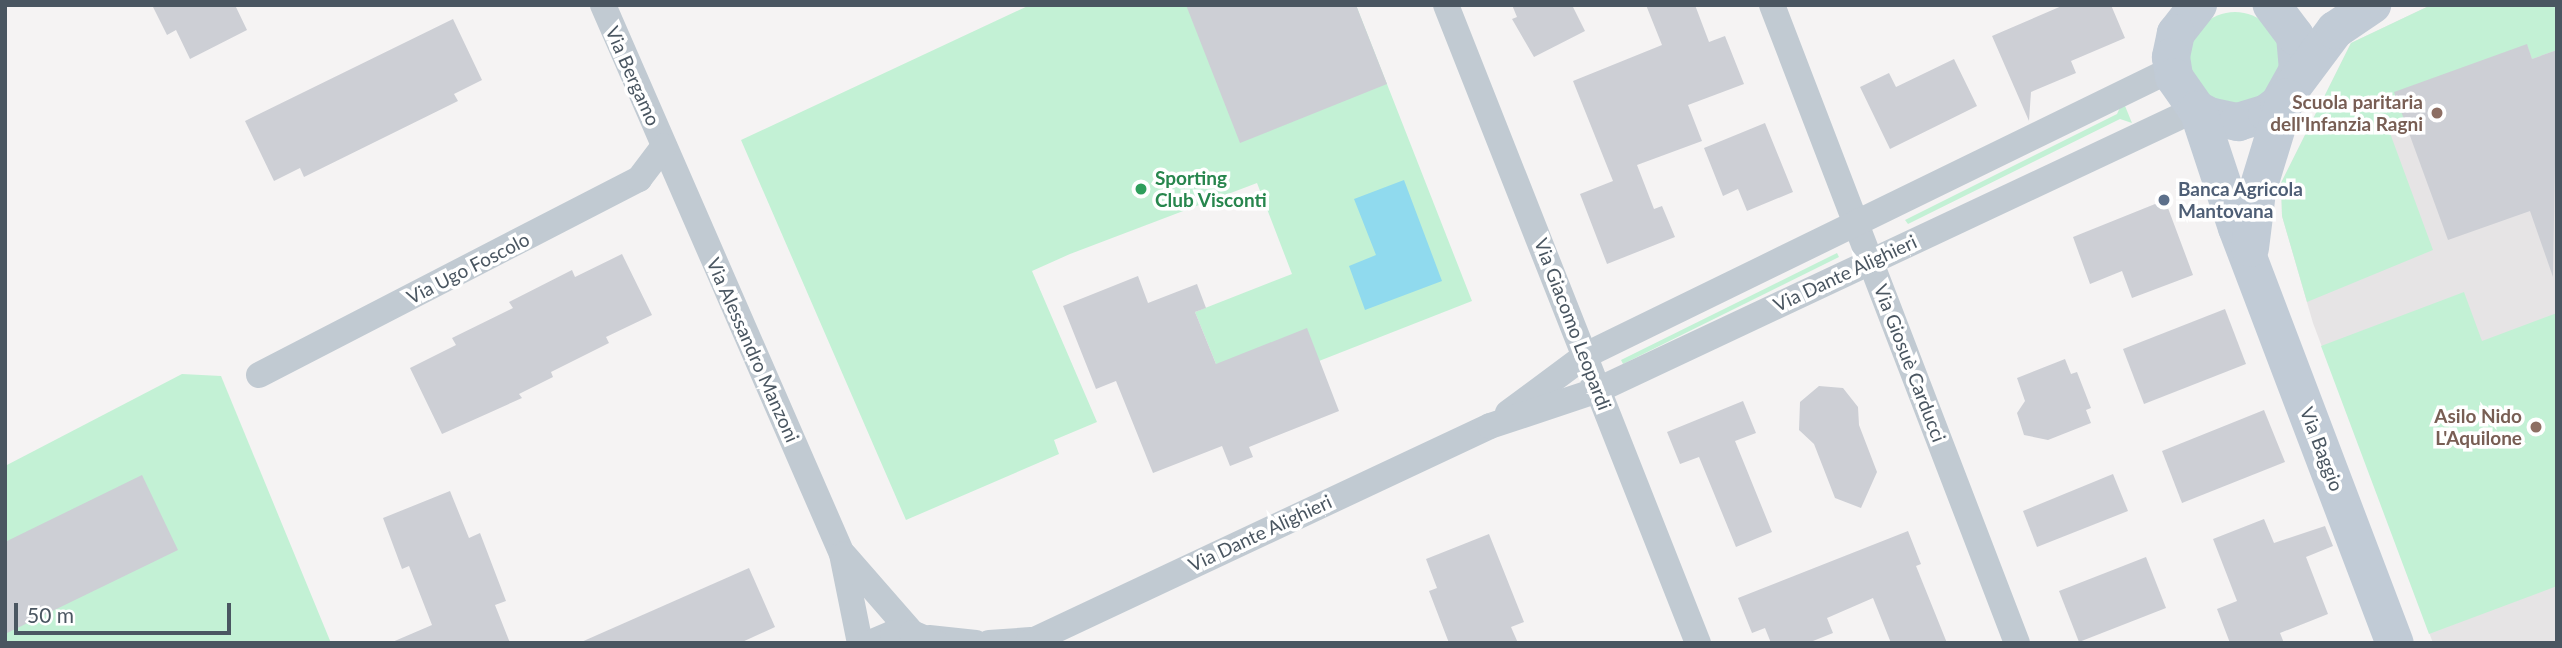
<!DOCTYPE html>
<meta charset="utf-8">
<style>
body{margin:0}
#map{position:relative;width:2562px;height:648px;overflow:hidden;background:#f5f3f3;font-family:Lato,sans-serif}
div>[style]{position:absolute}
.education>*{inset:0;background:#e6e4e5}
.green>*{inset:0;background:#c3f1d5}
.round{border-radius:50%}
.water>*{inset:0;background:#90daee}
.building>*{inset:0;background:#cdcfd5}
.street>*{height:26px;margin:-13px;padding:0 13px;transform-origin:13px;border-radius:13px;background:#c1cad2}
.secondary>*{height:38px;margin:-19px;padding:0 19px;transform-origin:19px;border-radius:19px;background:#c1cbd6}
.dots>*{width:19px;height:19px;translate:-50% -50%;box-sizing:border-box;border:4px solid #fff;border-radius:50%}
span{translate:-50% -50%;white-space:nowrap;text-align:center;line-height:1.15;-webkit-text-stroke:7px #fff;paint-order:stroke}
.street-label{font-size:19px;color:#4a5661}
.education-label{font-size:19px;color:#785e54;font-weight:700}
.right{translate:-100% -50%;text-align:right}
.leisure-label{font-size:19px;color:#27864d;font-weight:700}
.left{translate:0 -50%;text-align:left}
.service-label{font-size:19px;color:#4e5e75;font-weight:700}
.frame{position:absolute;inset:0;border:7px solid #4a5661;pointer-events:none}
.scale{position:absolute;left:14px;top:603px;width:217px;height:32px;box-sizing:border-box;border:4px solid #4a5661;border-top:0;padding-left:9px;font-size:21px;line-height:24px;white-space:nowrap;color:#4a5661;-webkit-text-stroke:5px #fff;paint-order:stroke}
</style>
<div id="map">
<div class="education">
<div style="clip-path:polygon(2431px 5px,2557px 5px,2557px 643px,2433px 643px,2313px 323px,2282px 216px,2281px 183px,2351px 43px)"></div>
</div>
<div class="green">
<div style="clip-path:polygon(1030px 5px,1356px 5px,1472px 301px,1319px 361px,1216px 364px,1195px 312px,1292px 274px,1257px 183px,1070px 254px,1032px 271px,1097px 422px,1054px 440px,1059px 454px,906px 520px,741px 140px)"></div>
<div style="clip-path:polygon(2431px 5px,2557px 5px,2557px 50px,2532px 59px,2527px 45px,2407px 127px,2390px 133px,2433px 250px,2307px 302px,2282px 216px,2281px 183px,2351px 43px)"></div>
<div class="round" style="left:2189px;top:12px;width:92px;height:92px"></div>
<div style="clip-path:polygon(2123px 101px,2132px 123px,2120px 119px,1908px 224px,1905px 220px,2117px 114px)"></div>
<div style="clip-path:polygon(1837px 253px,1839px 257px,1623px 364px,1621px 360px)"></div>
<div style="clip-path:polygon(2464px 292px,2482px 341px,2557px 313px,2557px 586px,2429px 634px,2321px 346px)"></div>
<div style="clip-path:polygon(182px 374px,221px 376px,331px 643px,5px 643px,5px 466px)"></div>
</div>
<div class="water">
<div style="clip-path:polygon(1404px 180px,1442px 281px,1365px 310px,1349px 266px,1376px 255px,1354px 199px)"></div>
</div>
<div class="building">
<div style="clip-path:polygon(152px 5px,235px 5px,247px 30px,190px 59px,176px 30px,167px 35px)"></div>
<div style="clip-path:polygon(1186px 5px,1356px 5px,1387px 84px,1240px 143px)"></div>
<div style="clip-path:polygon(1512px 5px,1572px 5px,1585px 31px,1534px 57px,1512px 19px,1517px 17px)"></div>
<div style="clip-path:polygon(1646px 5px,1695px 5px,1709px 42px,1725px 36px,1744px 84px,1688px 105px,1702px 141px,1637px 165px,1654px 209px,1662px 206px,1675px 237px,1607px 264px,1580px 194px,1613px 181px,1573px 81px,1662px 45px)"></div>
<div style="clip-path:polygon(2064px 5px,2111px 5px,2125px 38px,2071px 61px,2076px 73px,2031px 92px,2029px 121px,1992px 36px)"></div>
<div style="clip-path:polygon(453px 19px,482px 80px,454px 94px,458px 101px,304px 177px,300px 168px,274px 181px,245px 121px)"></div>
<div style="clip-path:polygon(2527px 44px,2532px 59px,2557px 50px,2553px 277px,2530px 211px,2448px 240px,2394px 92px)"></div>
<div style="clip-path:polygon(1954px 59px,1977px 106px,1890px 149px,1860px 87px,1889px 73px,1896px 87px)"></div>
<div style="clip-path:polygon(1765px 123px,1793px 192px,1747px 211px,1738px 189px,1723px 196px,1704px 148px)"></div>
<div style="clip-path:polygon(2165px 200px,2193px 275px,2132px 298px,2122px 271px,2090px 284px,2073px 237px)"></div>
<div style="clip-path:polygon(622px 254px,652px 315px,606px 337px,609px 343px,551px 372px,553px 377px,519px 394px,522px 398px,442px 434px,410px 368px,456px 345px,452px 338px,513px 308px,509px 302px,572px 270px,575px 277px)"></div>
<div style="clip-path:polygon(1138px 276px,1148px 303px,1197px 284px,1206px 308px,1195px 312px,1216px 364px,1307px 328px,1339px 411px,1249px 447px,1253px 457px,1230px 466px,1222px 446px,1153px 473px,1116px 381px,1096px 389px,1063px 306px)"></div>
<div style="clip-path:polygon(2225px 309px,2246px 364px,2144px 404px,2123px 349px)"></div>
<div style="clip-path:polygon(2065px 359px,2071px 374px,2077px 372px,2091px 408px,2086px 410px,2091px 423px,2048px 440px,2024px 435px,2017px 413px,2025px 401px,2017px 378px)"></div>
<div style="clip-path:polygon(1819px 386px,1843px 388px,1858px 407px,1859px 425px,1877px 472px,1861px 508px,1835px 498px,1814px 444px,1799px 430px,1800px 402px)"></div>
<div style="clip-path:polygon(1743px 401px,1756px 433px,1735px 441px,1772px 532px,1736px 547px,1699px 457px,1680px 464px,1667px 432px)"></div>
<div style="clip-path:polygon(2264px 410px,2285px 462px,2182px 503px,2162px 451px)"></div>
<div style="clip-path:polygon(2113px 474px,2128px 511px,2037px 547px,2023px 511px)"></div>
<div style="clip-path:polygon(142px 475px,178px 550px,5px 634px,5px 542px)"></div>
<div style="clip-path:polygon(450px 491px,469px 538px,480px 533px,506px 601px,495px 605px,510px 643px,390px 643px,432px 625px,409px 566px,402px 569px,383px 518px)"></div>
<div style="clip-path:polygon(2264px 519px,2274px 543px,2325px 526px,2333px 546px,2306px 557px,2328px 614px,2280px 633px,2284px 643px,2230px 643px,2217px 609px,2237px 601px,2213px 539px)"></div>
<div style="clip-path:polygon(1908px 531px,1921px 564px,1916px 566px,1947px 643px,1891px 643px,1873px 598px,1827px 618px,1833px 633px,1808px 643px,1771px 643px,1765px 628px,1752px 633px,1738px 598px)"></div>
<div style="clip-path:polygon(1489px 534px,1524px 622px,1511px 627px,1518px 643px,1449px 643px,1429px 591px,1437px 588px,1426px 559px)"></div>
<div style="clip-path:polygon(2146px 557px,2166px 608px,2079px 642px,2059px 591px)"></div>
<div style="clip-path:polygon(749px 568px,775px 627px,740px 643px,579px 643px)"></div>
</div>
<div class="street">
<div style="left:603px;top:5px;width:599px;rotate:66.47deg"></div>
<div style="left:842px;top:554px;width:91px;rotate:78.6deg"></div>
<div style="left:1446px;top:5px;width:686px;rotate:68.45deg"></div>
<div style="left:1772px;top:5px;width:683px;rotate:68.99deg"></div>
<div style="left:259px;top:375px;width:428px;rotate:-27.3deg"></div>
<div style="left:639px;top:179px;width:41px;rotate:-52.9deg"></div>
<div style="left:1508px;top:413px;width:97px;rotate:-36.6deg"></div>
<div style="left:1586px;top:355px;width:652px;rotate:-26.01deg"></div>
<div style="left:844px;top:555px;width:103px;rotate:48.9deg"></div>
<div style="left:929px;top:638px;width:47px;rotate:6.1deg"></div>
<div style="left:870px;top:643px;width:25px;rotate:-23deg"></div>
<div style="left:893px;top:633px;width:19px"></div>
<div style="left:912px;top:633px;width:26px;rotate:23deg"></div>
<div style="left:989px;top:643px;width:42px;rotate:-4.1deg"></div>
<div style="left:1028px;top:643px;width:510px;rotate:-25.16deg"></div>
<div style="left:1490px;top:426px;width:114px;rotate:-18.4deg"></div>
<div style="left:1598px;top:390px;width:661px;rotate:-25.17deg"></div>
</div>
<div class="secondary">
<div style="left:2198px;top:5px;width:36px;rotate:128deg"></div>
<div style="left:2176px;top:33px;width:25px;rotate:102deg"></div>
<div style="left:2171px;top:57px;width:20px;rotate:81deg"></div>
<div style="left:2174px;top:77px;width:39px;rotate:55deg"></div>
<div style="left:2196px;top:109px;width:15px;rotate:28deg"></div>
<div style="left:2209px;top:116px;width:30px;rotate:12deg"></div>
<div style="left:2238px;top:122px;width:30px;rotate:-17deg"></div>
<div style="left:2267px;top:113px;width:15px;rotate:-37deg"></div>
<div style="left:2279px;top:104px;width:39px;rotate:-61deg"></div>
<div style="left:2298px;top:70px;width:34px;rotate:-95deg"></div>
<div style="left:2295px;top:36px;width:39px;rotate:-127deg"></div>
<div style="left:2294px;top:85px;width:69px;rotate:-53.3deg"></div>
<div style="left:2335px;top:30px;width:45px;rotate:-34deg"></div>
<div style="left:2198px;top:110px;width:124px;rotate:71.7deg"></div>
<div style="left:2237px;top:228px;width:444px;rotate:69.2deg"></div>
<div style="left:2250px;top:248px;width:56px;rotate:-82.9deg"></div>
<div style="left:2257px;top:192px;width:99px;rotate:-73deg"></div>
</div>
<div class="dots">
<div style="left:2437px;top:113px;background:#8d6e63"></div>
<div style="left:1141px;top:189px;background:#2e9e5b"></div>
<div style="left:2164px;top:200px;background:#5c6f8a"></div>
<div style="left:2536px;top:427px;background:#8d6e63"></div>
</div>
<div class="street-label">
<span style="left:633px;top:76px;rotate:66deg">Via Bergamo</span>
<span style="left:468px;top:268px;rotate:-27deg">Via Ugo Foscolo</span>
<span style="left:1845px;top:273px;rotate:-25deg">Via Dante Alighieri</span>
<span style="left:1573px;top:324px;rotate:69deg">Via Giacomo Leopardi</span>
<span style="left:753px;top:350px;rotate:66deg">Via Alessandro Manzoni</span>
<span style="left:1910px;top:363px;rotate:69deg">Via Giosuè Carducci</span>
<span style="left:2322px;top:449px;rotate:69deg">Via Baggio</span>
<span style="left:1260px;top:533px;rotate:-25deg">Via Dante Alighieri</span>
</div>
<div class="education-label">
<span class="right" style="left:2423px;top:113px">Scuola paritaria<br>dell'Infanzia Ragni</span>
<span class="right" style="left:2522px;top:427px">Asilo Nido<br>L'Aquilone</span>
</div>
<div class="leisure-label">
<span class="left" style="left:1155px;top:189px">Sporting<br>Club Visconti</span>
</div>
<div class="service-label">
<span class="left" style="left:2178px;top:200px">Banca Agricola<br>Mantovana</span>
</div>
<div class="frame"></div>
<div class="scale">50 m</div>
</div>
